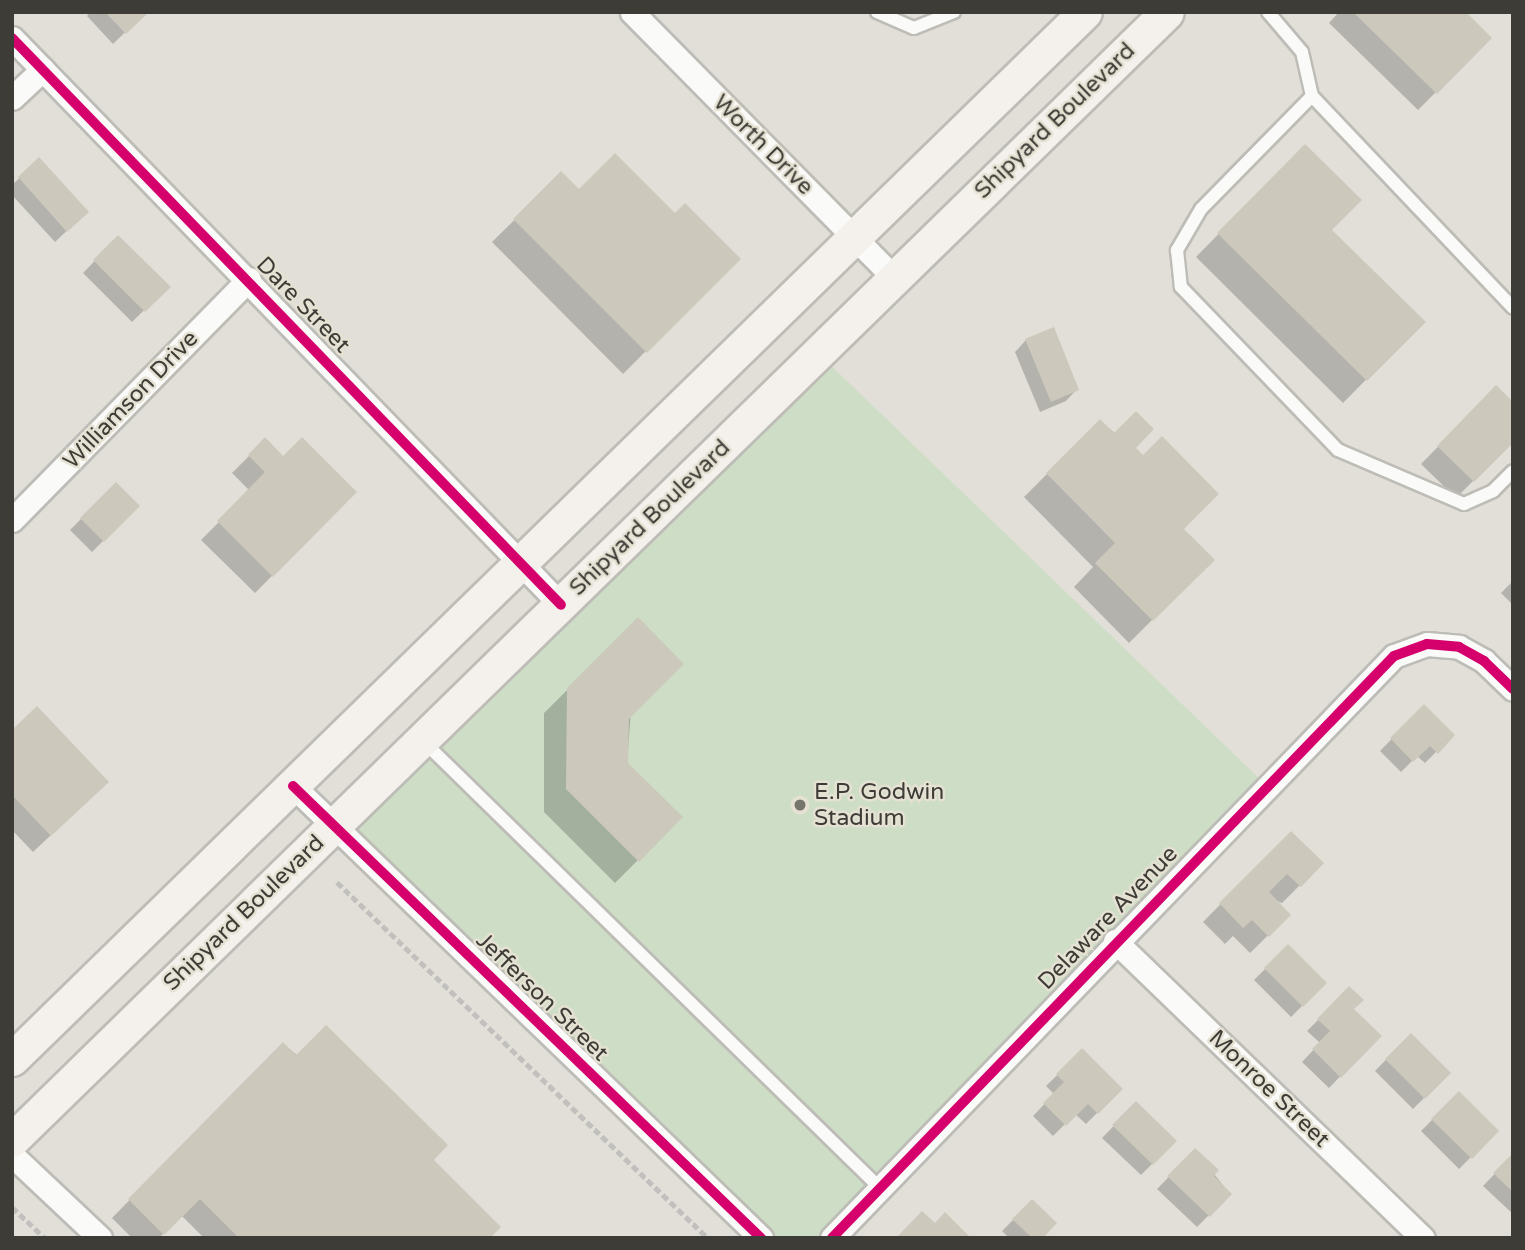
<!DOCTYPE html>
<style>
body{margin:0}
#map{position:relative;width:1525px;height:1250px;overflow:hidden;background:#e1dfd7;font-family:"Varela Round",sans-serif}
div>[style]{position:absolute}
.green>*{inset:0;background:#ceddc6}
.shadow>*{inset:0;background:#0003}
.building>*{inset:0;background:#ccc8bc}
.path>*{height:4.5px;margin-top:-2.25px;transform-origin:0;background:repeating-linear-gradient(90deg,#c1c0be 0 7px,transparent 0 10.5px)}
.roads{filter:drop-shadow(2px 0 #bdbcb6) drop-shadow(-2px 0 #bdbcb6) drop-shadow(0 2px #bdbcb6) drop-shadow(0 -2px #bdbcb6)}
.lane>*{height:12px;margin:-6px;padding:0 6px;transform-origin:6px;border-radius:6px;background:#fafaf9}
.street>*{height:23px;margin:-11.5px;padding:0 11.5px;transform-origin:11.5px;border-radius:11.5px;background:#fafaf9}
.secondary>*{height:33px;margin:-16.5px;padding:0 16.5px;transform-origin:16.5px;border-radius:16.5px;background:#f4f1ed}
.cycleway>*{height:10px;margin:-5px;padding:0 5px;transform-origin:5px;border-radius:5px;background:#d6006c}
.dots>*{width:19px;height:19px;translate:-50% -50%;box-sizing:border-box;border:4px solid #e5e1d3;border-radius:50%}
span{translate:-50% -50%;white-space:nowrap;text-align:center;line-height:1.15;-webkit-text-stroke:5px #e5e1d3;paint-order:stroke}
.street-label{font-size:23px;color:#3d3c36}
.poi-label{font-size:23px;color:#3d3c36}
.left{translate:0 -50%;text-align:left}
.frame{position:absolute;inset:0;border:14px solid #3d3c36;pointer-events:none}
</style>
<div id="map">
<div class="green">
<div style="clip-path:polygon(818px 353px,1266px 785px,832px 1238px,761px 1238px,334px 826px)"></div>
</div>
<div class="shadow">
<div style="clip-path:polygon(90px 12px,146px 12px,113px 44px,87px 16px)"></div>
<div style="clip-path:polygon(1339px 12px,1463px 12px,1490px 38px,1418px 110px,1329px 23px)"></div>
<div style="clip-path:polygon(1305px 146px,1330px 230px,1423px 322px,1343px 403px,1196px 257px)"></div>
<div style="clip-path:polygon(39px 160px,75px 223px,55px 242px,12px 195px,12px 185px)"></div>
<div style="clip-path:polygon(561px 174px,579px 192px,675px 216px,738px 259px,623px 374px,492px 242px)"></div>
<div style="clip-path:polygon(118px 237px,168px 287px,132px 322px,83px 273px)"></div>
<div style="clip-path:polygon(1026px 340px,1077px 389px,1066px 401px,1040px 412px,1015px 352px)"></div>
<div style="clip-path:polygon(1496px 388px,1513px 441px,1456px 498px,1421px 464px)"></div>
<div style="clip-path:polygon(1100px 421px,1133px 448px,1181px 529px,1212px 560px,1129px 643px,1074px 587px,1093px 567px,1024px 497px)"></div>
<div style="clip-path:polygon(265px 440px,283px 458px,355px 492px,255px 593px,201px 540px,250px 491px,232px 473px)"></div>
<div style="clip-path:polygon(116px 484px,138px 506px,92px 552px,70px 530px)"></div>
<div style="clip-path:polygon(1513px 581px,1513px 605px,1501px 593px)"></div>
<div style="clip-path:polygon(638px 620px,627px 763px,681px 817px,615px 883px,544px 812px,544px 713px)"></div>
<div style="clip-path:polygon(1424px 706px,1453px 735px,1425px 763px,1417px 756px,1401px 772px,1380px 751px)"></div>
<div style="clip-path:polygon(12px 732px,89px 799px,33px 852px,12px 830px)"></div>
<div style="clip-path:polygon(1291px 833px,1322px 863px,1282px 903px,1274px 900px,1289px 915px,1250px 953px,1233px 936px,1225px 944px,1203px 922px)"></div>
<div style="clip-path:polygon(1288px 946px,1325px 983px,1291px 1017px,1254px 980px)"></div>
<div style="clip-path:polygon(1349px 989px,1352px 1010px,1379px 1036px,1329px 1088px,1302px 1062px,1320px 1043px,1307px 1031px)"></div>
<div style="clip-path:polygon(1410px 1035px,1449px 1073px,1413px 1109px,1375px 1071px)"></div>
<div style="clip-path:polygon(283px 1044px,431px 1160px,488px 1238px,204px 1238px,181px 1215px,159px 1238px,132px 1238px,112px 1218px)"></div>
<div style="clip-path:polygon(1082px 1051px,1121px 1089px,1086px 1124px,1075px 1114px,1053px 1136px,1033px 1116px,1054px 1094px,1046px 1086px)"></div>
<div style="clip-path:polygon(1459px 1093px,1497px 1131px,1459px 1169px,1421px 1131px)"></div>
<div style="clip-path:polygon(1136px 1103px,1175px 1141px,1141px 1175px,1102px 1138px)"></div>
<div style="clip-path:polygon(1195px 1150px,1230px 1194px,1197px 1227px,1157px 1189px)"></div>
<div style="clip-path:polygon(1513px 1155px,1513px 1214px,1483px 1186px)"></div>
<div style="clip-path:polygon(1032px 1201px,1040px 1238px,1009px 1238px,1002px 1231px)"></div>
<div style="clip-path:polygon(966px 1236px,964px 1238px,898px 1238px)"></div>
</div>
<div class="building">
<div style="clip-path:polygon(105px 12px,149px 12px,126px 34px)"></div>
<div style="clip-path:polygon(1353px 12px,1466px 12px,1492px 38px,1437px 94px)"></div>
<div style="clip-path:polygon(1305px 144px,1362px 200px,1332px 230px,1426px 322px,1367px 381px,1217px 233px)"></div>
<div style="clip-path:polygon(615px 153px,675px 213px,685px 203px,741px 259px,647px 353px,513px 219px,561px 171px,579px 189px)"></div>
<div style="clip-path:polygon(39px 157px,89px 212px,67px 232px,18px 177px)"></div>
<div style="clip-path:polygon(118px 235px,171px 287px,145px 312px,93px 260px)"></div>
<div style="clip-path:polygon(1054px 327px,1079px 390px,1051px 402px,1025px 339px)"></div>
<div style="clip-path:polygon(1496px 385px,1513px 402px,1513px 443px,1474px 482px,1437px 446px)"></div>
<div style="clip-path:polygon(1136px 411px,1154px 429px,1136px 448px,1143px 455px,1162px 436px,1219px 494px,1184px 529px,1215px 560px,1153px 621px,1095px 563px,1115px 543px,1046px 473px,1100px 419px,1114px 433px)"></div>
<div style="clip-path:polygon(265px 437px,283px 456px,302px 437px,357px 492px,273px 577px,217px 521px,265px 472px,248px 455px)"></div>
<div style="clip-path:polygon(116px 482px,140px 506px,104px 542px,80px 518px)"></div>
<div style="clip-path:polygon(638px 617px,684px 664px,629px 719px,628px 763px,683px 817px,639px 862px,566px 789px,567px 688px)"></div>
<div style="clip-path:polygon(1424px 704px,1455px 735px,1438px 754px,1430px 746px,1413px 762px,1390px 738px)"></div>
<div style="clip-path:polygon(37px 706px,109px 782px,51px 836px,12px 795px,12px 730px)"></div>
<div style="clip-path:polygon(1291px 831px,1324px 863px,1301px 887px,1287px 874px,1269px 892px,1291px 915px,1269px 937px,1252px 920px,1243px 928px,1219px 903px)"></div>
<div style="clip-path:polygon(1288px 944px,1327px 983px,1303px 1007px,1264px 968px)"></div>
<div style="clip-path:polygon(1349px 986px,1364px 1000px,1354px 1009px,1382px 1036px,1341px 1078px,1312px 1049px,1330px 1031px,1317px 1019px)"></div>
<div style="clip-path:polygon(326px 1025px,448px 1145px,434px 1160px,501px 1227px,490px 1238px,239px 1238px,200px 1199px,164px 1235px,128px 1199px,283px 1042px,296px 1055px)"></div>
<div style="clip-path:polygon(1411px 1033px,1451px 1073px,1425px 1099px,1385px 1059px)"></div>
<div style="clip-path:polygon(1082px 1048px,1123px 1089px,1098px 1114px,1088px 1104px,1066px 1126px,1043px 1103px,1064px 1082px,1056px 1074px)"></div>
<div style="clip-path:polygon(1459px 1091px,1499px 1131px,1472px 1159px,1431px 1119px)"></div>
<div style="clip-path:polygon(1136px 1101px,1177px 1141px,1153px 1165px,1112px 1125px)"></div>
<div style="clip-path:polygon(1195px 1148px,1219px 1170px,1214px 1176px,1232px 1194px,1210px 1217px,1167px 1176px)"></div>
<div style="clip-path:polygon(1513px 1153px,1513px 1192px,1493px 1173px)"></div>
<div style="clip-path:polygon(1032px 1199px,1057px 1223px,1043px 1238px,1032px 1238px,1012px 1219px)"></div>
<div style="clip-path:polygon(922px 1211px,935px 1223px,945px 1212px,969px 1236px,896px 1238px)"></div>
</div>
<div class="path">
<div style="left:337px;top:882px;width:514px;rotate:43.82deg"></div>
<div style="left:12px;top:1207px;width:45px;rotate:43.2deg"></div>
</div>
<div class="roads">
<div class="lane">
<div style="left:877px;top:12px;width:40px;rotate:23.4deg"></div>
<div style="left:914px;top:28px;width:43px;rotate:-21.8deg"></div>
<div style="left:1268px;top:12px;width:52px;rotate:49.6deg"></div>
<div style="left:1302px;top:52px;width:45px;rotate:77.2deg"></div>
<div style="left:1312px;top:96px;width:292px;rotate:46.5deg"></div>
<div style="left:1312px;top:96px;width:158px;rotate:134.5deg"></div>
<div style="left:1201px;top:209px;width:48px;rotate:120.3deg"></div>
<div style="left:1177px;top:250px;width:37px;rotate:84deg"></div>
<div style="left:1181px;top:287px;width:226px;rotate:46.1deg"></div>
<div style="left:1338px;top:450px;width:137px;rotate:23.2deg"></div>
<div style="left:1464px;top:504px;width:32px;rotate:-24deg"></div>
<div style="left:1493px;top:491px;width:28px;rotate:-45deg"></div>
<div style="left:422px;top:740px;width:641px;rotate:44.37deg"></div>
</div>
<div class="street">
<div style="left:632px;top:12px;width:373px;rotate:45.4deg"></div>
<div style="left:12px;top:38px;width:789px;rotate:45.92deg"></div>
<div style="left:12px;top:98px;width:42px;rotate:-43.1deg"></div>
<div style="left:12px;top:520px;width:338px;rotate:-45.5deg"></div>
<div style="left:293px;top:786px;width:651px;rotate:44deg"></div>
<div style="left:1115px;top:941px;width:428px;rotate:44deg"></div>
<div style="left:12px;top:1155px;width:121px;rotate:43.3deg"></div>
<div style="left:832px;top:1238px;width:809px;rotate:-46deg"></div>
<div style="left:1394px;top:656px;width:35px;rotate:-20deg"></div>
<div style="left:1427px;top:644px;width:32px;rotate:5deg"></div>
<div style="left:1459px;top:647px;width:29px;rotate:29deg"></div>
<div style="left:1484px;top:661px;width:40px;rotate:44deg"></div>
</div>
<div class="secondary">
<div style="left:12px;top:1059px;width:1499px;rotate:-44.3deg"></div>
<div style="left:12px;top:1140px;width:1614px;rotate:-44.32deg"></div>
</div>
</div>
<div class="cycleway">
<div style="left:12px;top:38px;width:789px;rotate:45.92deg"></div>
<div style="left:293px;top:786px;width:651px;rotate:44deg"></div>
<div style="left:832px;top:1238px;width:809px;rotate:-46deg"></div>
<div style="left:1394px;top:656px;width:35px;rotate:-20deg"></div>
<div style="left:1427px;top:644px;width:32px;rotate:5deg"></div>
<div style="left:1459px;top:647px;width:29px;rotate:29deg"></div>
<div style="left:1484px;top:661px;width:40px;rotate:44deg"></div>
</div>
<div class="dots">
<div style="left:800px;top:805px;background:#76756e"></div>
</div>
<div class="street-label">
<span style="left:1055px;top:121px;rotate:-44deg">Shipyard Boulevard</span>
<span style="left:763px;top:145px;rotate:45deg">Worth Drive</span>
<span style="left:303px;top:305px;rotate:46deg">Dare Street</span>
<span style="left:131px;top:400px;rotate:-46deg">Williamson Drive</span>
<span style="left:650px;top:518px;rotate:-44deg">Shipyard Boulevard</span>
<span style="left:244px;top:913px;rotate:-44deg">Shipyard Boulevard</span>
<span style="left:1108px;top:918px;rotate:-46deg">Delaware Avenue</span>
<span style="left:542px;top:997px;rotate:44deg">Jefferson Street</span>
<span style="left:1269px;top:1089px;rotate:44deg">Monroe Street</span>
</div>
<div class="poi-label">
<span class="left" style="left:814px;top:805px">E.P. Godwin<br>Stadium</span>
</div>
<div class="frame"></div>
</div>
